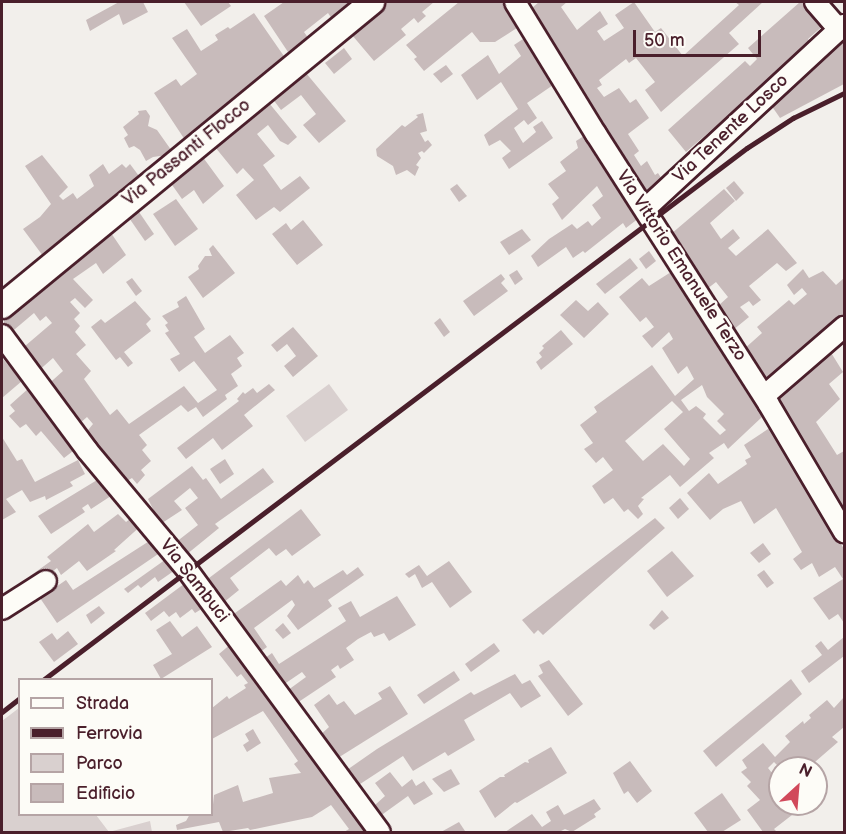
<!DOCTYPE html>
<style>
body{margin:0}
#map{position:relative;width:846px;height:834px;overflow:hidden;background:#f2efeb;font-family:"Balsamiq Sans",sans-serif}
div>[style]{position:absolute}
.green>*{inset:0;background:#d9d0cf}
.building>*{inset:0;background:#c8bbbb}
.roads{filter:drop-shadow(2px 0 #4a1f2b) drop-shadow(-2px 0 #4a1f2b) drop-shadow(0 2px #4a1f2b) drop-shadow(0 -2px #4a1f2b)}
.minor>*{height:20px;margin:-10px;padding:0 10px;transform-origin:10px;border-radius:10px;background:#fdfcf7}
.tertiary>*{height:24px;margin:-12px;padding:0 12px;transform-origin:12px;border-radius:12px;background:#fdfcf7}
.rail>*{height:4.5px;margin:-2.25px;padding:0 2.25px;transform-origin:2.25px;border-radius:2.25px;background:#4a1f2b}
span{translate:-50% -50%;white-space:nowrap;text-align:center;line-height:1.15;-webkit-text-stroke:5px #fdfcf7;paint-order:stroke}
.street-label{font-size:18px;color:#4a1f2b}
.frame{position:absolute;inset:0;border:3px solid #4a1f2b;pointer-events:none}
.legend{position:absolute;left:18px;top:678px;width:195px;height:138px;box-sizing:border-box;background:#fdfcf7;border:2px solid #b5a4a5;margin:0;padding:8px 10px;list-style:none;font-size:18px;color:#4a1f2b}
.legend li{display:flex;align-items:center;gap:12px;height:30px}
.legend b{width:30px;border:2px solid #b5a4a5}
.north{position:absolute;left:768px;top:756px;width:60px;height:60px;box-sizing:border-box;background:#fdfcf7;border:2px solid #b5a4a5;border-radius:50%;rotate:26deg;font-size:16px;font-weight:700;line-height:24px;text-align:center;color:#4a1f2b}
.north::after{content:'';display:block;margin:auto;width:21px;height:27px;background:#d1495b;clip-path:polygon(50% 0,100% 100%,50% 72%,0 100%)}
.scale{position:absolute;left:633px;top:30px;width:128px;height:27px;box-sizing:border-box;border:3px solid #4a1f2b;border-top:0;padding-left:8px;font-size:18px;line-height:21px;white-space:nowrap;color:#4a1f2b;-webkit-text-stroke:4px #fdfcf7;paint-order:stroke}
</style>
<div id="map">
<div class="green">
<div style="clip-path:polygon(329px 384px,348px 410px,305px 442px,286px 416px)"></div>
<div style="clip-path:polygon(19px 708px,20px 814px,96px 815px,109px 832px,150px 821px,152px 832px,2px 832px,2px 721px)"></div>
</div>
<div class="building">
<div style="clip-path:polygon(119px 2px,143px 2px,148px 12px,123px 25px,119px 14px,90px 31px,86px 20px)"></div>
<div style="clip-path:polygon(184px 2px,228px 2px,231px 6px,201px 26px)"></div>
<div style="clip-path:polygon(284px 2px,350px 2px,352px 5px,332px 19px,328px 13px,304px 32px,311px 42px,290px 55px,264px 16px)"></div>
<div style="clip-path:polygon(388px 2px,434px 2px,422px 12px,426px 16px,418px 23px,414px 18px,401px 29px,406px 35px,374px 61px,352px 35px,384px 9px,383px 6px)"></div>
<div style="clip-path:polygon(459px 2px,503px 2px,520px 26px,495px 42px,480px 42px,472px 32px,424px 71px,414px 59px,417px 57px,406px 45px)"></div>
<div style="clip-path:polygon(539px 2px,567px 2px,561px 7px,577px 30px,600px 11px,608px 24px,597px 31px,604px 41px,624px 28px,615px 15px,634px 2px,655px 32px,661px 28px,683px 56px,739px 5px,735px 2px,763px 2px,729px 33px,739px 44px,661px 112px,645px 90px,655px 82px,636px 58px,629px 63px,626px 59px,599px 80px,602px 85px,597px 88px,604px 97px,619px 88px,630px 103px,636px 99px,649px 118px,628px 134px,639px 151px,634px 155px,641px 166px,647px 161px,655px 175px,658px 173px,665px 184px,644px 199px,525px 14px)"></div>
<div style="clip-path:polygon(800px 2px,805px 2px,825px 24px,808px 39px,811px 44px,686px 152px,668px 130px,745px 61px,750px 66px,757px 59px,748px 48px)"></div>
<div style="clip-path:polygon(254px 13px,288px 62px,262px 79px,185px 140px,154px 93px,176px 79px,181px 86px,197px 74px,172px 38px,187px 29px,201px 51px,218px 40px,215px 35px,228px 27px,230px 29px)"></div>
<div style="clip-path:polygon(526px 37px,556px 83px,527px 103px,537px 118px,528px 125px,524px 120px,514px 128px,523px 143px,536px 132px,533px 127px,542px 121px,553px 138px,509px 169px,502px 158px,511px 151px,500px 140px,489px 146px,484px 135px,518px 109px,501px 82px,477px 100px,461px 75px,488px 55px,499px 74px,521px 56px,514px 45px)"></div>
<div style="clip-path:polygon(844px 38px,844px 84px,780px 118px,771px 105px)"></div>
<div style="clip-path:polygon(344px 48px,352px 59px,334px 74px,325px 63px)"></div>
<div style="clip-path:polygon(446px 65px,453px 74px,441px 83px,433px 74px)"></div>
<div style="clip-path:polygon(306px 73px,346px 121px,319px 143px,303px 125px,316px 114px,301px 95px,281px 110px,272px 98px)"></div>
<div style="clip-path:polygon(269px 103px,297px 137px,288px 145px,280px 141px,268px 125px,257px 134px,275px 156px,263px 165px,281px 190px,300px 176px,310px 188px,280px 212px,274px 207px,256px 220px,236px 195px,254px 180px,243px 168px,237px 174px,215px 147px)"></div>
<div style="clip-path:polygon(146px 110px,150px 116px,148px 126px,157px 130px,174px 154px,153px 157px,146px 161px,140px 150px,134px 146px,129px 148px,124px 138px,128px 135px,123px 127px,139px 114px,138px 111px)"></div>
<div style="clip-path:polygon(423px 113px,427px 131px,420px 133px,425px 142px,428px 140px,432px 145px,424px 153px,422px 151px,418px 153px,421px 158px,416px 165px,419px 167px,415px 176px,407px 170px,396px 175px,393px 166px,377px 156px,376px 149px,402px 125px,405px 127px,418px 117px,416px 115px)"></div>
<div style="clip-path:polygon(587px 134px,598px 152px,595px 156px,639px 218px,626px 228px,623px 223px,585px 253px,583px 251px,573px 258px,566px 247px,538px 267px,531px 256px,549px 239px,572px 224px,577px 229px,588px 221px,592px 226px,601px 218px,592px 205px,603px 196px,597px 186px,562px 220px,552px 204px,559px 198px,548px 184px,566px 171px,560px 162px,578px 148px,576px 141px)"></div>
<div style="clip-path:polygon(42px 155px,68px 187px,59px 196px,63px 200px,73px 193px,77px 199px,94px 186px,89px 175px,103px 164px,109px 174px,122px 164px,126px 168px,130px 164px,139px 176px,43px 256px,23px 229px,40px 217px,51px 204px,25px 166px)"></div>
<div style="clip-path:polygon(202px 156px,224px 186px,203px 204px,194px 190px,182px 199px,170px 182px)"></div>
<div style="clip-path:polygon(734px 181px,744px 193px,736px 201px,726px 188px)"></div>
<div style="clip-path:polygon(457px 184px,467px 196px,459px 202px,450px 189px)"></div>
<div style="clip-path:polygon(724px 189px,735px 201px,710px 223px,721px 239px,733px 229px,740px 238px,728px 248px,736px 256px,768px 229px,797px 263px,786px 271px,777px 263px,749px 286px,761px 300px,753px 306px,749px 301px,740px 307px,749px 317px,733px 330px,718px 306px,728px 297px,716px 282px,707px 289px,703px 287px,671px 234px)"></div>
<div style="clip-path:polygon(176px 199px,198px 229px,175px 246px,153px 214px)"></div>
<div style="clip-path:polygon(137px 209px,154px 234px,145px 241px,127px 215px)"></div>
<div style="clip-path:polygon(303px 220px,323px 245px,297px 265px,272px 234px,286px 223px,291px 230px)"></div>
<div style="clip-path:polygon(522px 229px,531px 240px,509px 255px,500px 242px)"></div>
<div style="clip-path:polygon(109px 230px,126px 255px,103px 274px,96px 263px,73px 279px,93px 300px,85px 308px,75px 298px,70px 302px,80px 313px,74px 319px,80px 326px,75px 332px,86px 345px,76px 354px,91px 371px,84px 379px,110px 415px,117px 409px,129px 424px,184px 386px,198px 403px,217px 390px,194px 361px,179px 372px,170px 359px,180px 354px,165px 333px,169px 331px,165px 325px,168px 323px,162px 316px,179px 307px,177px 302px,186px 296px,205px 329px,194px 337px,205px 353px,230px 335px,244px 353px,237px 358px,242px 366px,231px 374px,238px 386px,225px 395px,227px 399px,203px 417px,196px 407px,188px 412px,181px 405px,139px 435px,147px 445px,142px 450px,151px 461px,141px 470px,145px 475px,137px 484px,132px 478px,127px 481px,121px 475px,116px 478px,84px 435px,93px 424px,87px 417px,79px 424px,44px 388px,63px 371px,53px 358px,36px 373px,18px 352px,52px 323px,46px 316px,40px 321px,34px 313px,8px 335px,3px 318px)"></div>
<div style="clip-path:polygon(213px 245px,235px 273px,203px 298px,188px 277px,199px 269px,198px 266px,205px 256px,212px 256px,209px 249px)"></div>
<div style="clip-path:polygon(649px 251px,656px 261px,646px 269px,639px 259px)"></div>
<div style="clip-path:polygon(630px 258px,638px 268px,605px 294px,596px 284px)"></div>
<div style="clip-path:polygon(803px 269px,809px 278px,823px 271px,836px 285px,844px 278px,844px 319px,767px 389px,743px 350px,762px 333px,757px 327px,789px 300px,794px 305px,807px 294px,802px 288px,794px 295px,787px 285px)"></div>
<div style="clip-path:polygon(517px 270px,523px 279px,515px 285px,509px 275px)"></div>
<div style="clip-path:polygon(evenodd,671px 272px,741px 372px,762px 417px,728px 449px,724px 443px,709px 453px,714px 458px,680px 487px,670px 475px,641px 498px,644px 499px,638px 506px,643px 514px,638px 519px,628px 509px,624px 512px,613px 498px,604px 504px,592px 486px,613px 470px,603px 457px,596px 463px,584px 449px,593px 443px,580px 425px,597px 412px,594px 407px,652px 365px,675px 396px,694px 379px,687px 366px,678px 374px,662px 348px,673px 339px,669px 332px,652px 348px,642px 336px,654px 327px,646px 317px,640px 322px,619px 297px,642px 278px,649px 286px,671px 272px,702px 385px,707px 397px,724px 414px,717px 421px,726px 430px,720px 435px,703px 418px,706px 414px,696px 406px,689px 411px,681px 400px,702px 385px,671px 272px,672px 401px,683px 412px,664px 429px,690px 459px,684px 466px,663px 444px,643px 461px,625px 441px,672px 401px)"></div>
<div style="clip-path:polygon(501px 274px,505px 279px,501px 283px,508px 291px,474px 316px,463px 301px)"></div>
<div style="clip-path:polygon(132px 278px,142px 291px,136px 296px,126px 282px)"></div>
<div style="clip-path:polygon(576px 300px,588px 311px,598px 302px,609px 314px,584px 338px,560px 315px)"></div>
<div style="clip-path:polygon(135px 301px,151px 319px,146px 324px,151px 331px,124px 352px,133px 363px,128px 367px,120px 357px,116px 360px,91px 327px,101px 319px,105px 323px)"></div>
<div style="clip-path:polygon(440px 318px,450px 332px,444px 337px,434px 323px)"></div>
<div style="clip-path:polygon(293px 327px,318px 356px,293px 377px,284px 366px,296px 356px,287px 344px,277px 352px,271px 345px)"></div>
<div style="clip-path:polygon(561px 330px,573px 344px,541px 370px,536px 362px,542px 357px,539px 353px,544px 348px,542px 346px)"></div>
<div style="clip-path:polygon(830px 351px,843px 372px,829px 384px,840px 399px,816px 422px,837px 455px,844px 451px,844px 516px,770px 399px)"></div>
<div style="clip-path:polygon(2px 358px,22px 381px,2px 398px)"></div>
<div style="clip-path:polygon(269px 384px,275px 390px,244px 415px,253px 426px,222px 450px,213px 438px,186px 459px,177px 448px,239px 401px,237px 399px,243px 392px,245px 394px,253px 388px,257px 393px)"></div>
<div style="clip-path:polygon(29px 388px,77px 448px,64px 458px,41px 431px,36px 436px,26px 424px,20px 428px,9px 416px,15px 411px,10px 405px)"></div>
<div style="clip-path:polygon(771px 427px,844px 549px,844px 623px,838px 614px,829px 620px,813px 598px,843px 579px,835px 567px,819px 577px,812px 563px,801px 570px,793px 559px,802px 552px,776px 508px,754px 524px,741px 501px,723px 509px,710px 520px,687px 493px,709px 473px,718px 484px,747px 464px,745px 460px,751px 457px,744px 445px)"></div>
<div style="clip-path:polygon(2px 437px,17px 461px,22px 459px,35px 482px,78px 460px,85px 474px,70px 482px,73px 486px,46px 500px,45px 496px,30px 502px,22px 490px,6px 499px,16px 512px,2px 520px)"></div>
<div style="clip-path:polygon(225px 459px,234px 474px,220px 484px,210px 469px)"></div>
<div style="clip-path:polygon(192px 466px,203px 480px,206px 478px,221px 499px,263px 468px,274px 482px,215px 524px,219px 528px,181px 559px,171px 546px,198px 525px,185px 508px,198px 498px,190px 488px,174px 501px,182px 510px,156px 527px,148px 517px,155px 513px,148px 499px)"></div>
<div style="clip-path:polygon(102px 477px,114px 494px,91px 509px,88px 504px,82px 508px,85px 512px,51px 534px,38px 516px)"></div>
<div style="clip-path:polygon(680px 498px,689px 509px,678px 519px,669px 508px)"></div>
<div style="clip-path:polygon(301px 509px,321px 535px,292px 556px,286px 549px,276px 556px,269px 548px,230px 578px,239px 590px,218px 607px,201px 584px)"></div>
<div style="clip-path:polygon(118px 514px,126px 522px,135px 515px,143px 524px,114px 550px,116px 551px,87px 571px,79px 561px,61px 575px,57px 568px,35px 584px,30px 576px,51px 561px,47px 557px,88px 524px,94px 532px)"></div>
<div style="clip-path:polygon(655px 518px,665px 528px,543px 635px,538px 630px,534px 634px,522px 620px)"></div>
<div style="clip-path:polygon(154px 538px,164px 550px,57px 623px,40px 598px,66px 580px,73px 590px)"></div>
<div style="clip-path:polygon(763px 543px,771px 554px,759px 563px,750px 553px)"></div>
<div style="clip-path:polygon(672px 551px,694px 576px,667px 597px,647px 571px)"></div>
<div style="clip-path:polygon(169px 557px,178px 568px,158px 582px,155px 577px,141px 588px,138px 585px,128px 593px,124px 589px)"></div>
<div style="clip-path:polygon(449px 561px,472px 592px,450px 608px,432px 582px,422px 588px,415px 574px,409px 578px,405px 574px,419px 565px,427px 576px)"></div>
<div style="clip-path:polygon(358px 567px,364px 575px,328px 600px,332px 606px,298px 630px,287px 616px,295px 605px,292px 600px,254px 628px,267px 647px,256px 655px,228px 618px,281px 580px,286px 586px,298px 575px,304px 584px,308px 580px,314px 588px,343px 570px,347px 575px)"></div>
<div style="clip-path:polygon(764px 570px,774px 583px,767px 588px,757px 575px)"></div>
<div style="clip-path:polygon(188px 581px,205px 607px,195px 613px,192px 609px,180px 618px,176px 612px,169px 617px,164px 611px,151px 621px,145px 613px)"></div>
<div style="clip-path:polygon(397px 596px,416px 625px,389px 641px,384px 633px,374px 637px,371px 632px,358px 639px,346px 648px,354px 660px,340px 669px,338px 665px,331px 670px,336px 677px,294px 705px,284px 693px,306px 677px,302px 672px,280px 687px,261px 661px,272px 653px,279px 664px,346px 621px,338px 608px,351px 601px,360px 617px)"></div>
<div style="clip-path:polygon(99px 606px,105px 613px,91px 624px,86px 615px)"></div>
<div style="clip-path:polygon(662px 610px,669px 618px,654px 630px,649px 625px)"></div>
<div style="clip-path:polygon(170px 621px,182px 637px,197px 626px,212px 647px,161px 679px,153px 665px,172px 654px,156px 630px)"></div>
<div style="clip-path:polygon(283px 623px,291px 633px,283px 639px,275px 630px)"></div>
<div style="clip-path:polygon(68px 631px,78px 644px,54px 662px,39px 642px,52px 633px,57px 640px)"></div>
<div style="clip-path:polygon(844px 637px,844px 656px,809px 683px,801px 671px,822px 655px,815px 646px,821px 641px,828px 650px)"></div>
<div style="clip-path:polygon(232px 643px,371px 832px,344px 832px,349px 829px,331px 805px,312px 817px,250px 830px,248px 828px,223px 832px,219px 822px,177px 830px,176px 825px,186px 821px,190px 814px,212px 814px,214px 795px,238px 785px,243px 802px,273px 793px,269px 778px,301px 773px,294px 764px,298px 761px,263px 711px,212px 739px,212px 708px,227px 696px,229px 699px,246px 688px,244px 685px,248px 683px,241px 674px,237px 677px,219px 654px)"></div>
<div style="clip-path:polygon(494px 643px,500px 651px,471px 672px,465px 664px)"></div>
<div style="clip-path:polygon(549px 660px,583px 704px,568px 716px,538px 676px,543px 673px,539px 665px)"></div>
<div style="clip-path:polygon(454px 671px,460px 680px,424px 704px,417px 695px)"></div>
<div style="clip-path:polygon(515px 674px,522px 684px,530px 680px,541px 696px,521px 708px,510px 693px,464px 720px,475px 740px,448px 756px,445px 752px,413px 771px,403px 756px,354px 788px,344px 772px,377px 749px,471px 692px,474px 695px)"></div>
<div style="clip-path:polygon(791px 679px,802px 694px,716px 767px,703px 751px)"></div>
<div style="clip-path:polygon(390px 686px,408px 714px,333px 761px,317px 738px,329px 727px,314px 705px,329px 694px,337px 705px,344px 701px,355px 715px,382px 699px,378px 693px)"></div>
<div style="clip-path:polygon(844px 697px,844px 727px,832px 737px,838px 742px,808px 768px,780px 768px,774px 762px,768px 768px,780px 783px,780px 804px,798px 804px,801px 808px,774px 829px,777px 832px,763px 832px,747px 810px,760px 800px,747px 786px,751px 782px,741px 772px,747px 768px,742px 760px,763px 743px,775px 757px,790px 742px,785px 736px,803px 721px,804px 724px,811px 718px,809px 715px,827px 700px,834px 708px)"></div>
<div style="clip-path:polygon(253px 729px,261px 743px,247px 752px,243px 745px,249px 741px,245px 734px)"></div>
<div style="clip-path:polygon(551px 747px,567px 773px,517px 803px,515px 802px,495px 818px,479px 791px,500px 777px,505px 777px,504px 775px,525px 762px,529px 763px,528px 760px)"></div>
<div style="clip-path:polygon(630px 761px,652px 791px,637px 803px,628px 791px,624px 794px,613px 773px)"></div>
<div style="clip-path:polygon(451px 769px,460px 784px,444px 792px,432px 779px)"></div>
<div style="clip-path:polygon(390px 772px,402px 787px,412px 779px,416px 786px,424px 781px,433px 794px,414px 805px,408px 796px,376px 819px,366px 805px,372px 801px,375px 805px,385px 796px,375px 783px)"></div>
<div style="clip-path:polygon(722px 793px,741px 820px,722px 832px,708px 832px,694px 813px)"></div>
<div style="clip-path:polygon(594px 799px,601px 809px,594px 814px,596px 817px,572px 832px,565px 829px,559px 832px,505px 832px,532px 814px,542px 827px,551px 821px,546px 812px,558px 805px,564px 815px)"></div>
<div style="clip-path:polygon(459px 822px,465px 831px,464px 832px,441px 832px)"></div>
</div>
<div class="roads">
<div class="minor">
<div style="left:515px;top:2px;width:155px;rotate:58.5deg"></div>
<div style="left:596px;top:134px;width:319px;rotate:57.4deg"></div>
<div style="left:768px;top:403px;width:150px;rotate:59.5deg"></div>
<div style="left:815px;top:2px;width:37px;rotate:49deg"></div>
<div style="left:645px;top:209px;width:271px;rotate:-42.8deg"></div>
<div style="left:2px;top:335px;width:143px;rotate:53.5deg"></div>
<div style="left:87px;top:450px;width:158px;rotate:50.1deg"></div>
<div style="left:188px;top:571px;width:324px;rotate:53.7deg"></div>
<div style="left:764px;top:396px;width:106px;rotate:-40.8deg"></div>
<div style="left:2px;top:609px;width:52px;rotate:-32.5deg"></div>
</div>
<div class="tertiary">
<div style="left:2px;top:306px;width:479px;rotate:-39.4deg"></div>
</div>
</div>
<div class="rail">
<div style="left:43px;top:680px;width:882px;rotate:-37.08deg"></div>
<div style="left:747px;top:148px;width:55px;rotate:-33.1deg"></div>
<div style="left:793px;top:118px;width:57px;rotate:-26.1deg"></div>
<div style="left:2px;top:712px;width:23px;rotate:-38deg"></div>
</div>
<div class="street-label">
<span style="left:731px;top:129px;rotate:-43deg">Via Tenente Losco</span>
<span style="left:187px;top:153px;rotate:-39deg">Via Passanti Flocco</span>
<span style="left:681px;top:266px;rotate:57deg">Via Vittorio Emanuele Terzo</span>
<span style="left:194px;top:581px;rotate:52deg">Via Sambuci</span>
</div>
<div class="frame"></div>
<ul class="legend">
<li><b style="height:8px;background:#fdfcf7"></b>Strada</li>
<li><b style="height:8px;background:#4a1f2b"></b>Ferrovia</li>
<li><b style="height:16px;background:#d9d0cf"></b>Parco</li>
<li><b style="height:16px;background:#c8bbbb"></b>Edificio</li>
</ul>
<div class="north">N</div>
<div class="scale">50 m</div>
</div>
